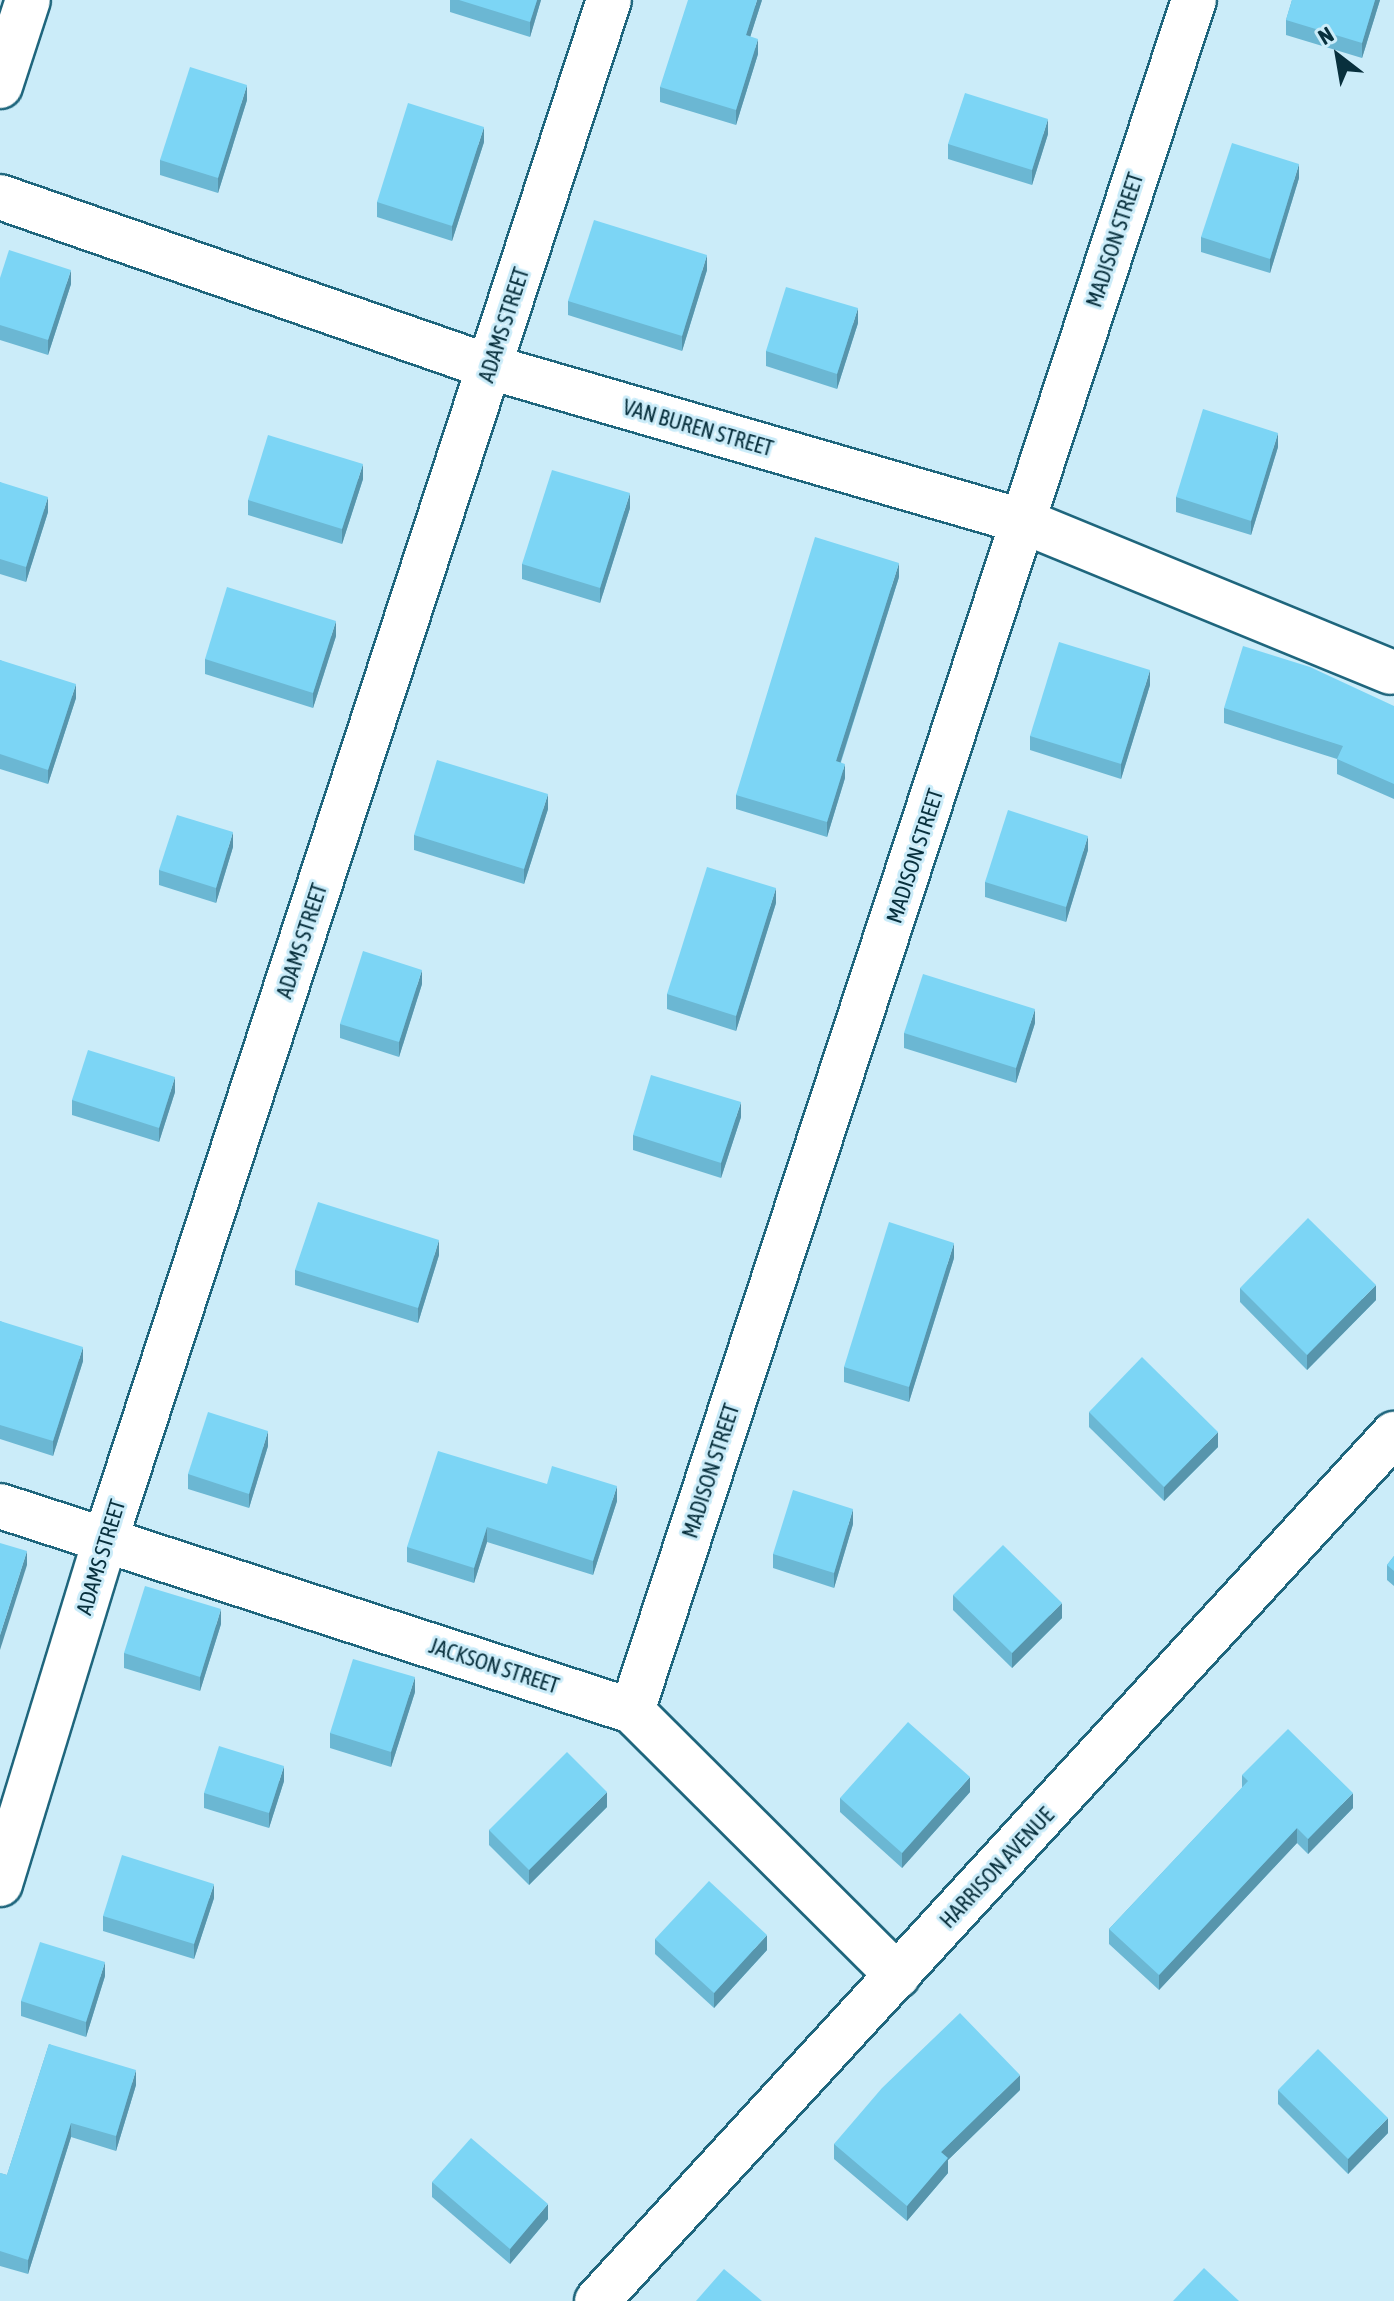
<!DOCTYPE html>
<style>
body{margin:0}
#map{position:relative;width:1394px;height:2301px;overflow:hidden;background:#cbecf9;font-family:"Asap Condensed",sans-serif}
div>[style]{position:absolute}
.roads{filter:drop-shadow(2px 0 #1f667d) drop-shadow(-2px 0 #1f667d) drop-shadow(0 2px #1f667d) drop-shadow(0 -2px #1f667d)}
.street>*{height:44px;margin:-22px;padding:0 22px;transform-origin:22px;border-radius:22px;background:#fff}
.secondary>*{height:44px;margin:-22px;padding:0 22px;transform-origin:22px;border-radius:22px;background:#fff}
.wall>*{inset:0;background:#6bb7d3}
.shaded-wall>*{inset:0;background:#5795ac}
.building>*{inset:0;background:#7cd5f5}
span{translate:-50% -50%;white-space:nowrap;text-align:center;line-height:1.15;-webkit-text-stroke:6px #cbecf9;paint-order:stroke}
.street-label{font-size:22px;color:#08303d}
.north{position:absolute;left:1298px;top:16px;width:80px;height:80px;-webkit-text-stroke:6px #cbecf9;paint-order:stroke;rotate:329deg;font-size:22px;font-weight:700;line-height:32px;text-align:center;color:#08303d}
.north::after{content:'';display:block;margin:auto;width:28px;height:36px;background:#08303d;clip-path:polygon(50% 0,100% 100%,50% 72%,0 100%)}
</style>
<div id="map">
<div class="roads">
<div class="street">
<div style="left:0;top:86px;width:90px;rotate:-72deg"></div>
<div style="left:0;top:197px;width:519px;rotate:19.13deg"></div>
<div style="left:490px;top:367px;width:557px;rotate:16.16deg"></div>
<div style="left:1025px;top:522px;width:395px;rotate:22.3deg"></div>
<div style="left:0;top:1506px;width:664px;rotate:17.97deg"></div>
<div style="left:632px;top:1711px;width:375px;rotate:44.9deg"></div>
<div style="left:632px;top:1711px;width:1801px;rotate:-71.82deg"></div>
<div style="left:0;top:1884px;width:359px;rotate:-73deg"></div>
<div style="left:105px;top:1541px;width:1621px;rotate:-71.89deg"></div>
</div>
<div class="secondary">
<div style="left:597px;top:2301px;width:1178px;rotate:-47.41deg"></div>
</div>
</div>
<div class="wall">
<div style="clip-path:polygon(450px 0,541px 0,530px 37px,450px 12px)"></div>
<div style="clip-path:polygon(762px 0,750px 37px,758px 54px,736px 125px,660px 102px,660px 87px)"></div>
<div style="clip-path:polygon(1292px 0,1380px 0,1362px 58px,1286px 35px,1286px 20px)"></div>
<div style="clip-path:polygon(247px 100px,218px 193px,160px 175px,160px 160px)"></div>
<div style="clip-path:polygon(1048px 134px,1032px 185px,948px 159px,948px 144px)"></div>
<div style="clip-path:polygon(484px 142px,452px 241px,377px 217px,377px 202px)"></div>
<div style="clip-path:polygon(1299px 178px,1270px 273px,1201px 252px,1201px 237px)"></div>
<div style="clip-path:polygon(707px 270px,682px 351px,568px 315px,568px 301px)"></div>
<div style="clip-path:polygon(0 278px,71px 284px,48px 355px,0 340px)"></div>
<div style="clip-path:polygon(858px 323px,837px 389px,766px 366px,766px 351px)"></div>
<div style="clip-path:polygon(1278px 447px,1251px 535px,1176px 512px,1176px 497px)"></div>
<div style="clip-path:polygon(363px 479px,342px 544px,248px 515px,248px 500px)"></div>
<div style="clip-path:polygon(0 482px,48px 512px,26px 582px,0 574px)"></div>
<div style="clip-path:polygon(630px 508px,600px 603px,522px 579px,522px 564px)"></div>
<div style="clip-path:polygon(899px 577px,841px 762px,845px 778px,827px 837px,736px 809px,736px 795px)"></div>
<div style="clip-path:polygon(336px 636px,313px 708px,205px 674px,205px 659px)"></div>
<div style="clip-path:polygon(0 660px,76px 698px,48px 784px,0 769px)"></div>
<div style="clip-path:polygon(1150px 685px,1121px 779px,1030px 750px,1030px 736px)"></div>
<div style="clip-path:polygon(1394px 706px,1394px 799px,1337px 774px,1337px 759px,1224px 723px,1224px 708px)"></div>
<div style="clip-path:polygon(548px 809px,524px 884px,414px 850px,414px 835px)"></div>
<div style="clip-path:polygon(233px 847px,216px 903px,159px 885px,159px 870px)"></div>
<div style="clip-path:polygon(1088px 850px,1066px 922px,985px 897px,985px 882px)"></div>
<div style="clip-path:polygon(776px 903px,736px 1031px,667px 1009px,667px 994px)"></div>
<div style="clip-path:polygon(422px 984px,399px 1057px,340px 1038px,340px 1024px)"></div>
<div style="clip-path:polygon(1035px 1023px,1016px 1083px,904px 1048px,904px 1033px)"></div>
<div style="clip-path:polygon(175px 1092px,159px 1142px,72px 1115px,72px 1100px)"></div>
<div style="clip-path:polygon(741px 1117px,721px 1178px,633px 1150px,633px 1135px)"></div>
<div style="clip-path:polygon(439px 1255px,418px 1323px,295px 1285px,295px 1270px)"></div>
<div style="clip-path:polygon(954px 1258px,909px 1402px,844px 1382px,844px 1367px)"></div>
<div style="clip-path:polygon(1240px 1288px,1376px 1300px,1307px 1370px,1240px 1302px)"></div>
<div style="clip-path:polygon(0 1321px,83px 1361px,53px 1456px,0 1439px)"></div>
<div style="clip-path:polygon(1089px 1412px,1218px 1447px,1164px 1501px,1089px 1427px)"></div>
<div style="clip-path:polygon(268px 1446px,249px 1508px,188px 1489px,188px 1474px)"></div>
<div style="clip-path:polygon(547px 1484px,617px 1501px,593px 1575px,487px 1542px,474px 1583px,407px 1562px,407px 1547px)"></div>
<div style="clip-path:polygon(853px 1524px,834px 1588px,773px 1568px,773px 1554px)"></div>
<div style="clip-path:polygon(1394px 1556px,1394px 1586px,1387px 1580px,1387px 1565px)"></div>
<div style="clip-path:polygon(953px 1595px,1062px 1618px,1012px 1668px,953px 1610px)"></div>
<div style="clip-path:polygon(221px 1624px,200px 1691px,124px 1668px,124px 1653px)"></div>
<div style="clip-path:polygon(415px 1692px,391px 1767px,330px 1748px,330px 1733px)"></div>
<div style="clip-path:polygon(1242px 1775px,1353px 1808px,1308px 1854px,1297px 1843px,1159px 1990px,1109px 1944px,1109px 1929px,1242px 1788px)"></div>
<div style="clip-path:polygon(284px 1781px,269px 1828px,204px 1808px,204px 1793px)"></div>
<div style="clip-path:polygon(970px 1792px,902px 1868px,840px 1812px,840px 1798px)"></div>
<div style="clip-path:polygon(607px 1807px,529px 1885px,489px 1845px,489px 1830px)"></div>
<div style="clip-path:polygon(214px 1898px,194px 1959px,103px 1931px,103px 1916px)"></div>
<div style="clip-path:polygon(655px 1939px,767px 1950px,714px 2008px,655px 1954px)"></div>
<div style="clip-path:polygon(105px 1976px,86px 2037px,21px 2016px,21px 2001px)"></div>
<div style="clip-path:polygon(49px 2044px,136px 2085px,116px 2151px,71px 2137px,28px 2274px,0 2266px,0 2173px,7px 2175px)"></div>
<div style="clip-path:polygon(1020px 2090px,948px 2160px,948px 2173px,907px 2221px,834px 2159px,834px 2144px)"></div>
<div style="clip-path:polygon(1278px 2090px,1388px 2133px,1348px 2174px,1278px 2104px)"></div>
<div style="clip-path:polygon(432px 2182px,548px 2219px,510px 2264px,432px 2197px)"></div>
</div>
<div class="shaded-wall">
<div style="clip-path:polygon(537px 0,541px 0,530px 37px,530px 22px)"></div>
<div style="clip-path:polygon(757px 0,762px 0,746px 50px,746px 35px)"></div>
<div style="clip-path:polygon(1375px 0,1380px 0,1362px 58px,1362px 43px)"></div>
<div style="clip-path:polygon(758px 39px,758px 54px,736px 125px,736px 110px)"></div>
<div style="clip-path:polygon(247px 85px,247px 100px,218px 193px,218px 178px)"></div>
<div style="clip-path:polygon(1048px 119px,1048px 134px,1032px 185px,1032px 170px)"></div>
<div style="clip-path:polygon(484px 127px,484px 142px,452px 241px,452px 226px)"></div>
<div style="clip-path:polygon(1299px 164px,1299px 178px,1270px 273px,1270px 259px)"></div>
<div style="clip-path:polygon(707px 255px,707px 270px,682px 351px,682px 336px)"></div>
<div style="clip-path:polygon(71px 270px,71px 284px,48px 355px,48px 340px)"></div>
<div style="clip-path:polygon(858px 308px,858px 323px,837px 389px,837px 374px)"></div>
<div style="clip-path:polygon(1278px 433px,1278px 447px,1251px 535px,1251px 521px)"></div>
<div style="clip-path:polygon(363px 464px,363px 479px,342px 544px,342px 529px)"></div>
<div style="clip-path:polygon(630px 493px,630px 508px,600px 603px,600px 588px)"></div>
<div style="clip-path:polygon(48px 497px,48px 512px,26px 582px,26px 567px)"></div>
<div style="clip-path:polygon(899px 563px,899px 577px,836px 776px,836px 761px)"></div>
<div style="clip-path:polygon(336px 621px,336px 636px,313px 708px,313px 693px)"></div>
<div style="clip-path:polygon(1150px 670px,1150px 685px,1121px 779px,1121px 764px)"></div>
<div style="clip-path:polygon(76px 684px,76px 698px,48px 784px,48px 770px)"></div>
<div style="clip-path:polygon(845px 764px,845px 778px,827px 837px,827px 822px)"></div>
<div style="clip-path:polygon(548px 794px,548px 809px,524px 884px,524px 869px)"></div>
<div style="clip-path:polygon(233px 832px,233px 847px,216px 903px,216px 888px)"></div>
<div style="clip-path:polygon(1088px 836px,1088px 850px,1066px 922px,1066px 907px)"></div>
<div style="clip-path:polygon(776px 888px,776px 903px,736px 1031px,736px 1016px)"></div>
<div style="clip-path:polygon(422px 970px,422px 984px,399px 1057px,399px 1042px)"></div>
<div style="clip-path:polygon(1035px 1009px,1035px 1023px,1016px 1083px,1016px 1068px)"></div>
<div style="clip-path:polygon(175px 1077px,175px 1092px,159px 1142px,159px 1128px)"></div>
<div style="clip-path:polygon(741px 1102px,741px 1117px,721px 1178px,721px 1163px)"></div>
<div style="clip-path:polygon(439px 1240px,439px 1255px,418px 1323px,418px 1308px)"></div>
<div style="clip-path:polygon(954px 1243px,954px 1258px,909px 1402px,909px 1387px)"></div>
<div style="clip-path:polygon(1376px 1285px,1376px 1300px,1307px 1370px,1307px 1355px)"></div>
<div style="clip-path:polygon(83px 1347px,83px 1361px,53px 1456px,53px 1441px)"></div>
<div style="clip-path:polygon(268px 1431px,268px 1446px,249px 1508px,249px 1494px)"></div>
<div style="clip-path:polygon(1218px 1432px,1218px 1447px,1164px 1501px,1164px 1487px)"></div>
<div style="clip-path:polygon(617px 1486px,617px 1501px,593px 1575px,593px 1561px)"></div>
<div style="clip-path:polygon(853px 1509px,853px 1524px,834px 1588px,834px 1573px)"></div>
<div style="clip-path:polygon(487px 1527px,487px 1542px,474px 1583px,474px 1568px)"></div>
<div style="clip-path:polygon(27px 1551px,27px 1565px,0 1650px,0 1635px)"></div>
<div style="clip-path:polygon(1062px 1603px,1062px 1618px,1012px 1668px,1012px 1653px)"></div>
<div style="clip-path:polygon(221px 1609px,221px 1624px,200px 1691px,200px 1677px)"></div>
<div style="clip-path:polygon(415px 1677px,415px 1692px,391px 1767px,391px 1752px)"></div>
<div style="clip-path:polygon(284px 1766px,284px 1781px,269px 1828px,269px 1813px)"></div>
<div style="clip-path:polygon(970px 1777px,970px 1792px,902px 1868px,902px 1853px)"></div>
<div style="clip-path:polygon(607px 1792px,607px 1807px,529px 1885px,529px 1870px)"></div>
<div style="clip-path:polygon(1353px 1793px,1353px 1808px,1308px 1854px,1308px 1839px)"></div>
<div style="clip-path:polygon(1297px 1828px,1297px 1843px,1159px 1990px,1159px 1975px)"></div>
<div style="clip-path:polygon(214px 1884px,214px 1898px,194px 1959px,194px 1944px)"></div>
<div style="clip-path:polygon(767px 1935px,767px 1950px,714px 2008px,714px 1993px)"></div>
<div style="clip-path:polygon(105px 1962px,105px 1976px,86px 2037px,86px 2022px)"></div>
<div style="clip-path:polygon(136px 2070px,136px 2085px,116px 2151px,116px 2136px)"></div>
<div style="clip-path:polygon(1020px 2075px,1020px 2090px,948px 2160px,948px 2173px,907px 2221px,907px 2206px,941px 2152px)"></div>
<div style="clip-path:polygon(1388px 2118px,1388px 2133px,1348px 2174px,1348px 2159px)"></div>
<div style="clip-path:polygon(71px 2123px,71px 2137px,28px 2274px,28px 2260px)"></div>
<div style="clip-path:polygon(548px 2204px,548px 2219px,510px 2264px,510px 2249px)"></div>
</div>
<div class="building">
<div style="clip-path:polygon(459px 0,537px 0,530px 22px)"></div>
<div style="clip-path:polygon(688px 0,757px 0,746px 35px,758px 39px,736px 110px,660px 87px)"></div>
<div style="clip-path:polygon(1292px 0,1375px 0,1362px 43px,1286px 20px)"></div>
<div style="clip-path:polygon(190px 67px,247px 85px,218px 178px,160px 160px)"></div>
<div style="clip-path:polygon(965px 93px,1048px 119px,1032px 170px,948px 144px)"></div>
<div style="clip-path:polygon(408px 103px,484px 127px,452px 226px,377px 202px)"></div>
<div style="clip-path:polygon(1232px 143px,1299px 164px,1270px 259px,1201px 237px)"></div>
<div style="clip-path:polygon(594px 220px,707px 255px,682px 336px,568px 301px)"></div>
<div style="clip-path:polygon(9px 250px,71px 270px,48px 340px,0 325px,0 278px)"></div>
<div style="clip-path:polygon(786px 287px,858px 308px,837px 374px,766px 351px)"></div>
<div style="clip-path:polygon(1203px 409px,1278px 433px,1251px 521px,1176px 497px)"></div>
<div style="clip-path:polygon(268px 435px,363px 464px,342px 529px,248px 500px)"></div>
<div style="clip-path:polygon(552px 470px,630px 493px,600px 588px,522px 564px)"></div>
<div style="clip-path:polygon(0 482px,48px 497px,26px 567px,0 559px)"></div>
<div style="clip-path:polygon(815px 537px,899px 563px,836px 761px,845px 764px,827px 822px,736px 795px)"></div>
<div style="clip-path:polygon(227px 587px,336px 621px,313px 693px,205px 659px)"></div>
<div style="clip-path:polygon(1059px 642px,1150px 670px,1121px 764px,1030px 736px)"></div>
<div style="clip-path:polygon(1243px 646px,1310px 667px,1394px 706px,1394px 784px,1337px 759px,1343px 746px,1224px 708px)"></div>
<div style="clip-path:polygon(0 660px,76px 684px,48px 770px,0 754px)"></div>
<div style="clip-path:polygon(437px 760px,548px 794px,524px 869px,414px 835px)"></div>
<div style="clip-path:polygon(1008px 810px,1088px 836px,1066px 907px,985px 882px)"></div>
<div style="clip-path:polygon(177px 815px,233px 832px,216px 888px,159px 870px)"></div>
<div style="clip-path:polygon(707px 867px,776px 888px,736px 1016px,667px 994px)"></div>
<div style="clip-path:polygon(363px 951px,422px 970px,399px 1042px,340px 1024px)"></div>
<div style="clip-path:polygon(923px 974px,1035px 1009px,1016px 1068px,904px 1033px)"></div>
<div style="clip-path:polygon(88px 1050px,175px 1077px,159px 1128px,72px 1100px)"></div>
<div style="clip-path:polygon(651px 1075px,741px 1102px,721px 1163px,633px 1135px)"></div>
<div style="clip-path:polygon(318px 1202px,439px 1240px,418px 1308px,295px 1270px)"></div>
<div style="clip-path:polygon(1308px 1218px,1376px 1285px,1307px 1355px,1240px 1288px)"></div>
<div style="clip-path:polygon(889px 1222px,954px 1243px,909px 1387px,844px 1367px)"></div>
<div style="clip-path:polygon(0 1321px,83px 1347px,53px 1441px,0 1425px)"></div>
<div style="clip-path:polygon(1142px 1357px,1218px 1432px,1164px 1487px,1089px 1412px)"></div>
<div style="clip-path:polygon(208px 1412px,268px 1431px,249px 1494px,188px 1474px)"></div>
<div style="clip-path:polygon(438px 1451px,547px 1484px,552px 1466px,617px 1486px,593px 1561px,487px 1527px,474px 1568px,407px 1547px)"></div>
<div style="clip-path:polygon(793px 1490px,853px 1509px,834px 1573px,773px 1554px)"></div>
<div style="clip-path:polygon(0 1543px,27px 1551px,0 1635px)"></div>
<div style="clip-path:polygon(1003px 1545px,1062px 1603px,1012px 1653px,953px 1595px)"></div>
<div style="clip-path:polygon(1394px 1556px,1394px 1571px,1387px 1565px)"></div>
<div style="clip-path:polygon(145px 1586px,221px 1609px,200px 1677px,124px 1653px)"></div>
<div style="clip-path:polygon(353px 1659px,415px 1677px,391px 1752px,330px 1733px)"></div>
<div style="clip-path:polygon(908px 1722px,970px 1777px,902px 1853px,840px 1798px)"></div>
<div style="clip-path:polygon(1288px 1729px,1353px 1793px,1308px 1839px,1297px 1828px,1159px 1975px,1109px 1929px,1248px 1781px,1242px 1775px)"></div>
<div style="clip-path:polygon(219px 1746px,284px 1766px,269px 1813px,204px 1793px)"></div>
<div style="clip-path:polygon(567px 1752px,607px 1792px,529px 1870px,489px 1830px)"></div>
<div style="clip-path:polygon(122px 1855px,214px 1884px,194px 1944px,103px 1916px)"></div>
<div style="clip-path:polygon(709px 1881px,767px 1935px,714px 1993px,655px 1939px)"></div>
<div style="clip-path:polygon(40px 1942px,105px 1962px,86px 2022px,21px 2001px)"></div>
<div style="clip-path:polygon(960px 2013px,1020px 2075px,941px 2152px,948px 2158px,907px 2206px,834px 2144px,882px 2088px)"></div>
<div style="clip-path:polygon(49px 2044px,136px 2070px,116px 2136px,71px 2123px,28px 2260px,0 2251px,0 2173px,7px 2175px)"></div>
<div style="clip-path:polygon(1318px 2049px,1388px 2118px,1348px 2159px,1278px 2090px)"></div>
<div style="clip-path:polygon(471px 2138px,548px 2204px,510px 2249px,432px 2182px)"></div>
<div style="clip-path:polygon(1204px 2268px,1239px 2301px,1173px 2301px)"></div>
<div style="clip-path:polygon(724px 2269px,762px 2301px,696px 2301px)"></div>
</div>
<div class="street-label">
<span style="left:1115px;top:240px;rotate:-72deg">MADISON STREET</span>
<span style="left:504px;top:325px;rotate:-72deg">ADAMS STREET</span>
<span style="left:698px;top:428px;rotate:16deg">VAN BUREN STREET</span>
<span style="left:915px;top:856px;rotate:-72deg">MADISON STREET</span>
<span style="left:302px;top:941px;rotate:-72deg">ADAMS STREET</span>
<span style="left:711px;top:1471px;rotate:-72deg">MADISON STREET</span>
<span style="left:101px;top:1557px;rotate:-73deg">ADAMS STREET</span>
<span style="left:494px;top:1666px;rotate:18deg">JACKSON STREET</span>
<span style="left:997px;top:1868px;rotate:-47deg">HARRISON AVENUE</span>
</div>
<div class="north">N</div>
</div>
